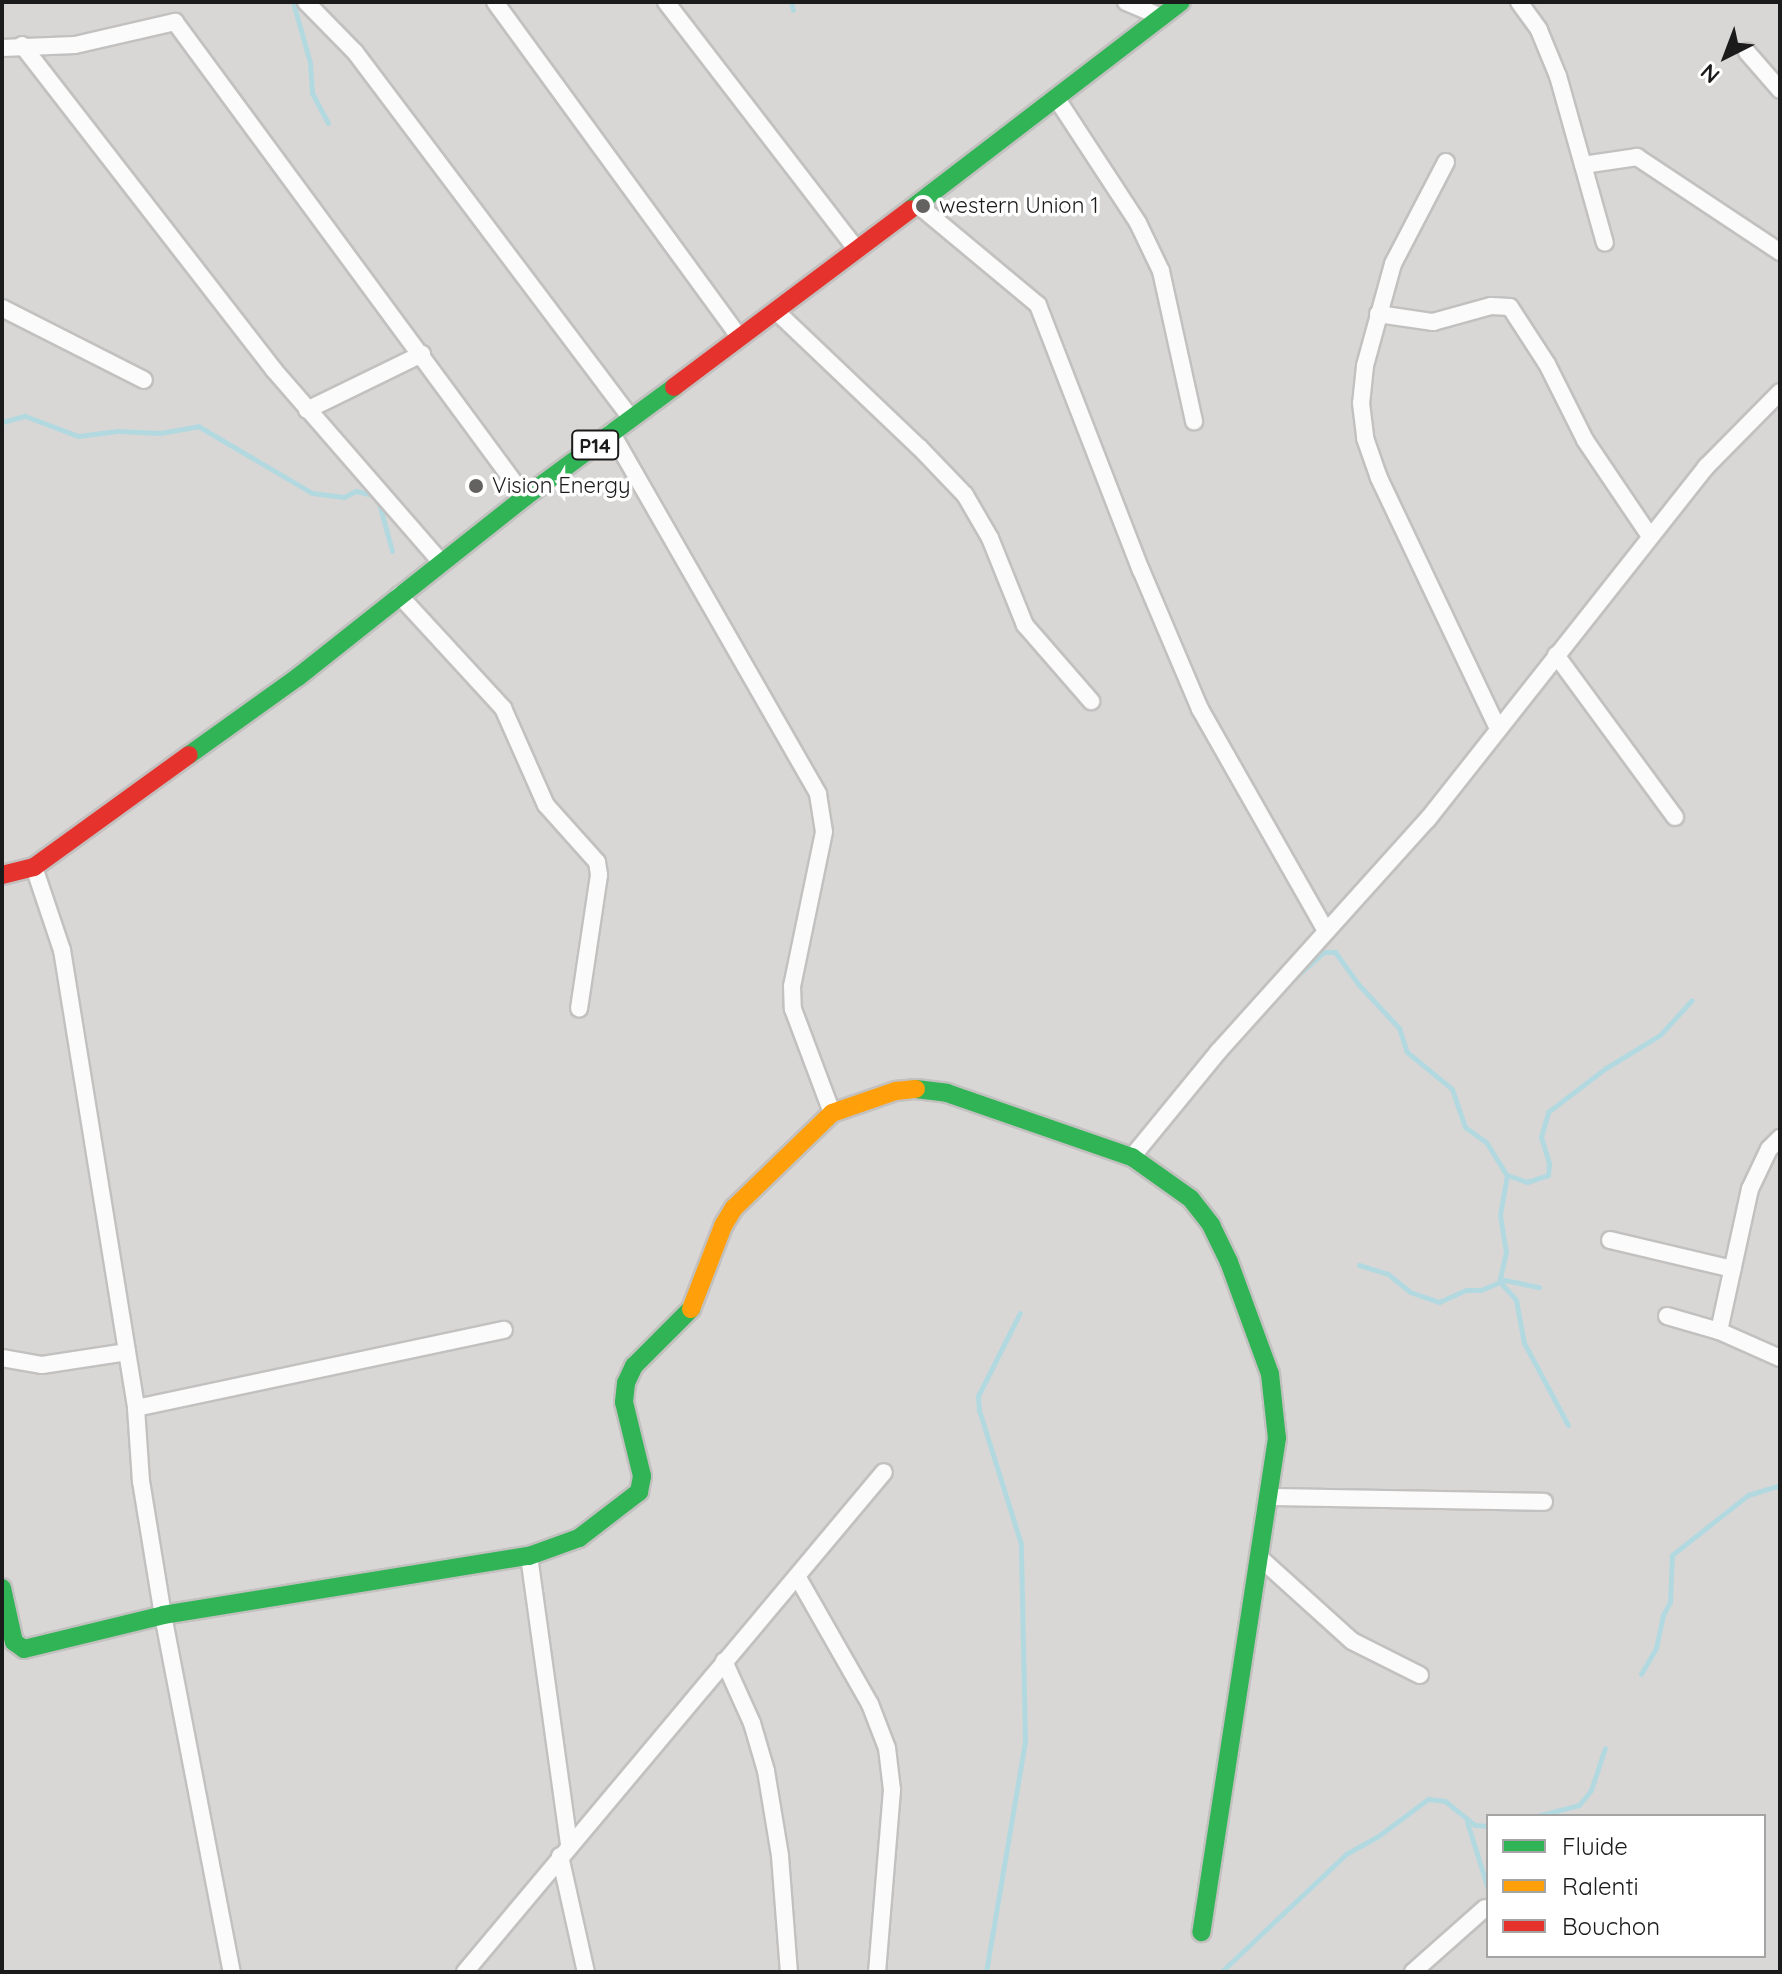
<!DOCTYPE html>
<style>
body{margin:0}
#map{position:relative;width:1782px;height:1974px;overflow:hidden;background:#eae7e4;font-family:Quicksand,sans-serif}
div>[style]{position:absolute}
.residential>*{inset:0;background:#d9d7d5}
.stream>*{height:5px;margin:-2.5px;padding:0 2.5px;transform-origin:2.5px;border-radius:2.5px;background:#b3d9e0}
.roads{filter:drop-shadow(2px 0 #c2c1c0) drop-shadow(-2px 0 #c2c1c0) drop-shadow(0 2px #c2c1c0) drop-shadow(0 -2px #c2c1c0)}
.street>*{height:16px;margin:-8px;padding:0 8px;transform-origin:8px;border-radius:8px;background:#fcfbfb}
.fast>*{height:18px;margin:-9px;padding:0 9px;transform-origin:9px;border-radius:9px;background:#30b455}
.slow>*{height:18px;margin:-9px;padding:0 9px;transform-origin:9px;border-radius:9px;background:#ff9f0a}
.jam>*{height:18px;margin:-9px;padding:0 9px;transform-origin:9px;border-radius:9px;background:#e5322d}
.dots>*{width:22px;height:22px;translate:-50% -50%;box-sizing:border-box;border:4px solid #fff;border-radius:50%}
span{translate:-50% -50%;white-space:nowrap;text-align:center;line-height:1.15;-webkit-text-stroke:7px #fff;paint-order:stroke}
.shield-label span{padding:2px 6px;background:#fff;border:2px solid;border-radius:6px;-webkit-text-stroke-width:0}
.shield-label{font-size:20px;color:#1b1b1b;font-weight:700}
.poi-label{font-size:22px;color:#1b1b1b}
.left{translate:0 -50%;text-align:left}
.frame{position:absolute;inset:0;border:4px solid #1b1b1b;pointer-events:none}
.legend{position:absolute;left:1486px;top:1814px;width:280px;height:144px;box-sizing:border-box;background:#fff;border:2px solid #a4a4a4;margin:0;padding:10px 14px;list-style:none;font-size:24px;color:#1b1b1b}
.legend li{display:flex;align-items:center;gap:16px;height:40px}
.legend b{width:40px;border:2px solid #a4a4a4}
.north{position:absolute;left:1686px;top:16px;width:80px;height:80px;-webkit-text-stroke:6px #fff;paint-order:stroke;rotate:222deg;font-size:22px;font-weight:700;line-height:32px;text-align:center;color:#1b1b1b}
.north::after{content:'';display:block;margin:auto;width:28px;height:36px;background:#1b1b1b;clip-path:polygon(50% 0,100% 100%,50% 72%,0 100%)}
</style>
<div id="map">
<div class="residential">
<div style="clip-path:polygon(evenodd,2px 2px,1780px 2px,1780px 1972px,2px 1972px,2px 2px,1488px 1816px,1764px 1816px,1764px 1956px,1488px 1956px,1488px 1816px)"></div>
</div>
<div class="stream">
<div style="left:293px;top:2px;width:63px;rotate:74.4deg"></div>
<div style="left:310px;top:63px;width:30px;rotate:86deg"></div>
<div style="left:312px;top:93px;width:34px;rotate:62deg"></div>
<div style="left:791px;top:2px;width:8px;rotate:76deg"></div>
<div style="left:2px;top:422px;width:24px;rotate:-15deg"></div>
<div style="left:25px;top:416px;width:57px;rotate:20.7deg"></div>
<div style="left:78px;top:436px;width:40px;rotate:-7.1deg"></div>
<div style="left:118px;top:431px;width:42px;rotate:2.7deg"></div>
<div style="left:160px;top:433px;width:39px;rotate:-10deg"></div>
<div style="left:198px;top:426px;width:132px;rotate:30.4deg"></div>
<div style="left:312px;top:493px;width:32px;rotate:7deg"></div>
<div style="left:344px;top:497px;width:13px;rotate:-27deg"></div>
<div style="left:356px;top:491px;width:22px;rotate:13deg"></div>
<div style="left:377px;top:496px;width:57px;rotate:74.7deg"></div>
<div style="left:1296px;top:977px;width:38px;rotate:-42deg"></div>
<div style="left:1324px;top:952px;width:11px"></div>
<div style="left:1335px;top:952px;width:41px;rotate:54deg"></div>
<div style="left:1359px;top:985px;width:59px;rotate:47.1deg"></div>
<div style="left:1399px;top:1028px;width:25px;rotate:72deg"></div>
<div style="left:1407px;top:1052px;width:58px;rotate:39.4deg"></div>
<div style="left:1452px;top:1089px;width:40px;rotate:71.1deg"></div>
<div style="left:1465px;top:1127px;width:26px;rotate:36deg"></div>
<div style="left:1486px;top:1142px;width:39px;rotate:58deg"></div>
<div style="left:1507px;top:1175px;width:41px;rotate:99.9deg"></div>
<div style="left:1500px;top:1215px;width:37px;rotate:81deg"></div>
<div style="left:1506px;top:1252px;width:28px;rotate:103deg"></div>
<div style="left:1500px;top:1279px;width:40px;rotate:12deg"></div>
<div style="left:1507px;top:1175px;width:21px;rotate:19deg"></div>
<div style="left:1527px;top:1182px;width:22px;rotate:-18deg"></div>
<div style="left:1548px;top:1175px;width:12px;rotate:-85deg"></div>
<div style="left:1549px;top:1163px;width:27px;rotate:-107deg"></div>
<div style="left:1541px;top:1137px;width:26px;rotate:-74deg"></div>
<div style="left:1548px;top:1112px;width:73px;rotate:-37.2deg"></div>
<div style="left:1606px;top:1068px;width:63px;rotate:-31.4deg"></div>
<div style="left:1660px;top:1035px;width:47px;rotate:-47.6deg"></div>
<div style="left:1359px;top:1265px;width:30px;rotate:17deg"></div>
<div style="left:1388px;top:1274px;width:28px;rotate:39deg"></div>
<div style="left:1410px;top:1292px;width:31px;rotate:19deg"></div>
<div style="left:1439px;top:1302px;width:30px;rotate:-24deg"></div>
<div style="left:1466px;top:1290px;width:15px"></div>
<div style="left:1481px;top:1290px;width:21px;rotate:-23deg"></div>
<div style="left:1500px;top:1282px;width:24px;rotate:48deg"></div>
<div style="left:1516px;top:1300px;width:44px;rotate:79.5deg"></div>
<div style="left:1524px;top:1343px;width:93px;rotate:61.8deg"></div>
<div style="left:1641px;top:1674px;width:30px;rotate:-60deg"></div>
<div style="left:1656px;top:1648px;width:34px;rotate:-78deg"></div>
<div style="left:1663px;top:1615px;width:15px;rotate:-62deg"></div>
<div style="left:1670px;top:1602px;width:47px;rotate:-87.6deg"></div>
<div style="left:1672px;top:1555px;width:97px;rotate:-38.3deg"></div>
<div style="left:1748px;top:1495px;width:34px;rotate:-17deg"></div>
<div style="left:1537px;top:1816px;width:43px;rotate:-14.7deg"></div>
<div style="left:1579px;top:1805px;width:19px;rotate:-51deg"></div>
<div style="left:1591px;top:1790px;width:44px;rotate:-71.6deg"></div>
<div style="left:1467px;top:1822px;width:70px;rotate:72.6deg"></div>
<div style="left:986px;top:1972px;width:234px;rotate:-80.4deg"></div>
<div style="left:1025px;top:1741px;width:197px;rotate:-91.2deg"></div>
<div style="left:1021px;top:1544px;width:140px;rotate:-107.4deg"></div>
<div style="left:979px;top:1410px;width:14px;rotate:-94deg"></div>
<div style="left:978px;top:1396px;width:93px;rotate:-63.2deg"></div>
<div style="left:1221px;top:1972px;width:172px;rotate:-43.3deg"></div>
<div style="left:1346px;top:1854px;width:35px;rotate:-29deg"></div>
<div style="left:1377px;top:1837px;width:64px;rotate:-36.7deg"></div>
<div style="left:1428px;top:1799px;width:17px;rotate:7deg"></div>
<div style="left:1445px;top:1801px;width:38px;rotate:39deg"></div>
<div style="left:1475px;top:1825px;width:13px;rotate:4deg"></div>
</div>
<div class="roads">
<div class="street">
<div style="left:306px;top:2px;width:70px;rotate:45.6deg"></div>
<div style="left:355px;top:52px;width:458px;rotate:53deg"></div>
<div style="left:495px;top:2px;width:416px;rotate:53.9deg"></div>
<div style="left:666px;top:2px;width:312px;rotate:52.4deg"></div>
<div style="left:1126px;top:2px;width:38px;rotate:23deg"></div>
<div style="left:1519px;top:2px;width:34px;rotate:54deg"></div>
<div style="left:1539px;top:30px;width:50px;rotate:67.6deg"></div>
<div style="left:1558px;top:76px;width:173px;rotate:74.3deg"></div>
<div style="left:22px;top:45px;width:411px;rotate:52.2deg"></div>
<div style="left:274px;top:370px;width:254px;rotate:49deg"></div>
<div style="left:2px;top:48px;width:73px;rotate:-2.4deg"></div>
<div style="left:75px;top:45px;width:103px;rotate:-13deg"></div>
<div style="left:175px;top:22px;width:590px;rotate:53.62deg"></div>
<div style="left:1747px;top:52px;width:50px;rotate:49deg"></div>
<div style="left:1057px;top:99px;width:148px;rotate:56.8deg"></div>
<div style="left:1138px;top:223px;width:53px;rotate:64.4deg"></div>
<div style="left:1161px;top:271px;width:154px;rotate:77.6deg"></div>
<div style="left:1446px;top:162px;width:115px;rotate:117.5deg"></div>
<div style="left:1393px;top:264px;width:106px;rotate:105.4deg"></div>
<div style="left:1365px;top:366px;width:37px;rotate:96deg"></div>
<div style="left:1361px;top:403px;width:35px;rotate:83deg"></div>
<div style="left:1365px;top:438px;width:42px;rotate:70.7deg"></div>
<div style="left:1379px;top:478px;width:278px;rotate:64.6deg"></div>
<div style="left:1583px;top:165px;width:55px;rotate:-8.4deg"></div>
<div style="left:1637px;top:157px;width:172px;rotate:33.6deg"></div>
<div style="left:918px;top:205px;width:156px;rotate:39.8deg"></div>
<div style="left:1038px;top:305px;width:284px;rotate:68.8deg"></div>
<div style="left:1141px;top:570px;width:151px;rotate:67deg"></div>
<div style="left:1200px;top:709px;width:255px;rotate:60.4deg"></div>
<div style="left:2px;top:308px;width:159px;rotate:26.9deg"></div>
<div style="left:777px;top:312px;width:196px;rotate:43.6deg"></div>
<div style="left:919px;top:447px;width:66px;rotate:46.2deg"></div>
<div style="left:965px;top:495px;width:50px;rotate:59.8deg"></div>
<div style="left:990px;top:538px;width:94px;rotate:68.1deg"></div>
<div style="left:1025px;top:625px;width:101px;rotate:49deg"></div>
<div style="left:1378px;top:314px;width:56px;rotate:8.3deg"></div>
<div style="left:1433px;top:322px;width:60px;rotate:-15.4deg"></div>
<div style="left:1491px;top:306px;width:19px;rotate:3deg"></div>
<div style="left:1510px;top:307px;width:68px;rotate:57deg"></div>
<div style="left:1547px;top:364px;width:85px;rotate:63.4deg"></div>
<div style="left:1585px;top:440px;width:115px;rotate:56deg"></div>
<div style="left:307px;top:410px;width:128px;rotate:-26deg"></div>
<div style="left:611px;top:432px;width:417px;rotate:60.2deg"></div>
<div style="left:818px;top:794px;width:38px;rotate:81deg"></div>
<div style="left:824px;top:832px;width:157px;rotate:101.7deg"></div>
<div style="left:792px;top:986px;width:23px;rotate:88deg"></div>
<div style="left:793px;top:1009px;width:111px;rotate:69.4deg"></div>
<div style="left:399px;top:595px;width:154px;rotate:47.4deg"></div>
<div style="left:503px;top:708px;width:106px;rotate:66.1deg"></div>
<div style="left:546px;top:805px;width:76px;rotate:48.2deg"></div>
<div style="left:597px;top:862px;width:13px;rotate:81deg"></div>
<div style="left:599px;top:875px;width:135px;rotate:98.5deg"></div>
<div style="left:1556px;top:655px;width:201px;rotate:53.7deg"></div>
<div style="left:34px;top:867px;width:88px;rotate:71.4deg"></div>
<div style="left:62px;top:950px;width:464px;rotate:80.8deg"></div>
<div style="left:136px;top:1408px;width:73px;rotate:86.1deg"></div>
<div style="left:141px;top:1481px;width:136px;rotate:80.7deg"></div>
<div style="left:163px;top:1615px;width:364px;rotate:79.1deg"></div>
<div style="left:1132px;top:1157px;width:136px;rotate:-50.7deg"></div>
<div style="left:1218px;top:1052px;width:314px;rotate:-48deg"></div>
<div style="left:1428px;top:819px;width:449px;rotate:-51.7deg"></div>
<div style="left:1706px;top:467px;width:105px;rotate:-45.4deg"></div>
<div style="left:1610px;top:1240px;width:126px;rotate:13.3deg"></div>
<div style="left:1667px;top:1316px;width:54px;rotate:16.1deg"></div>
<div style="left:1719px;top:1331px;width:67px;rotate:23.9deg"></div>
<div style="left:1719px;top:1331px;width:145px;rotate:-77.7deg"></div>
<div style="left:1750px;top:1189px;width:44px;rotate:-64.6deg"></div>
<div style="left:1769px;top:1149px;width:16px;rotate:-45deg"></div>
<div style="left:2px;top:1358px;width:41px;rotate:9.9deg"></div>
<div style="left:42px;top:1365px;width:86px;rotate:-8.7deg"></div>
<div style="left:136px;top:1408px;width:376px;rotate:-12deg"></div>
<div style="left:1268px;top:1497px;width:276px;rotate:1deg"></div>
<div style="left:529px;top:1556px;width:291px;rotate:82.1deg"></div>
<div style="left:1259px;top:1557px;width:125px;rotate:42.1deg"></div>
<div style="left:1352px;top:1641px;width:76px;rotate:26.6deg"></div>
<div style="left:797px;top:1576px;width:147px;rotate:60.3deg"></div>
<div style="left:870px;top:1704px;width:47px;rotate:68.9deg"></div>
<div style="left:887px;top:1748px;width:42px;rotate:83.2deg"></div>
<div style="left:892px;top:1790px;width:183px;rotate:94.7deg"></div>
<div style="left:724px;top:1661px;width:68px;rotate:65.7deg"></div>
<div style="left:752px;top:1723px;width:50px;rotate:73.7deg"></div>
<div style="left:766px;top:1771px;width:86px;rotate:80.6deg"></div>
<div style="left:780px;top:1856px;width:116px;rotate:85.6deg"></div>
<div style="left:560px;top:1856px;width:119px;rotate:77.4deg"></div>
<div style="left:465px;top:1972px;width:652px;rotate:-50.04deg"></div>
<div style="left:1413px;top:1972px;width:96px;rotate:-41.6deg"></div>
</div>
<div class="fast">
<div style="left:911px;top:209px;width:340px;rotate:-37.5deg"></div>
<div style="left:189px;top:755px;width:134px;rotate:-35.6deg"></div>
<div style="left:298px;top:677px;width:290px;rotate:-38.4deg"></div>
<div style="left:525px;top:497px;width:185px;rotate:-36.4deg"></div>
<div style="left:916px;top:1089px;width:31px;rotate:7deg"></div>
<div style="left:947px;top:1093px;width:196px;rotate:19.1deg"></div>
<div style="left:1132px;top:1157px;width:72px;rotate:35.4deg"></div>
<div style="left:1191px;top:1199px;width:33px;rotate:52deg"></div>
<div style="left:1211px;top:1225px;width:41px;rotate:64.1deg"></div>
<div style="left:1229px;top:1262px;width:119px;rotate:69.9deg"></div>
<div style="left:1270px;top:1374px;width:64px;rotate:83.8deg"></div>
<div style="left:1277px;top:1438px;width:500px;rotate:98.7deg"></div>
<div style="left:2px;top:1588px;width:55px;rotate:77.5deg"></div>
<div style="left:14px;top:1642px;width:12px;rotate:35deg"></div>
<div style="left:24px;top:1649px;width:143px;rotate:-13.7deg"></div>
<div style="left:163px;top:1615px;width:371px;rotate:-9.2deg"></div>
<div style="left:529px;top:1556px;width:53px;rotate:-19.8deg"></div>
<div style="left:579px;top:1538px;width:76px;rotate:-37.5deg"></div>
<div style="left:639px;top:1492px;width:16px;rotate:-79deg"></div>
<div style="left:642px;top:1476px;width:76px;rotate:-103.7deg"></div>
<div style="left:624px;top:1402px;width:19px;rotate:-84deg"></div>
<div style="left:626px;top:1383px;width:19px;rotate:-65deg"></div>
<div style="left:634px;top:1366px;width:81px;rotate:-45deg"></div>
</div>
<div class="slow">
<div style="left:691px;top:1309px;width:89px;rotate:-68.9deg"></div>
<div style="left:723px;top:1226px;width:21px;rotate:-59deg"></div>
<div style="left:734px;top:1208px;width:136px;rotate:-44.1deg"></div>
<div style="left:832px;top:1113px;width:68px;rotate:-19deg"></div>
<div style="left:896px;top:1091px;width:20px;rotate:-6deg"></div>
</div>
<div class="jam">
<div style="left:674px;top:387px;width:296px;rotate:-36.9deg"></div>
<div style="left:2px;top:875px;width:33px;rotate:-14deg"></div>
<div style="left:34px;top:867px;width:191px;rotate:-35.9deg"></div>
</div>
</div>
<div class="dots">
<div style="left:923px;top:206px;background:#636261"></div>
<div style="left:476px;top:486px;background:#636261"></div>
</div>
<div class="shield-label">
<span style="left:595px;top:445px">P14</span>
</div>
<div class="poi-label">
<span class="left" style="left:939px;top:206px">western Union 1</span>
<span class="left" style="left:492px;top:486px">Vision Energy</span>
</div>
<div class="frame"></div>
<ul class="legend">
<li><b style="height:10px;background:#30b455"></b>Fluide</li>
<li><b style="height:10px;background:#ff9f0a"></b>Ralenti</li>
<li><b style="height:10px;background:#e5322d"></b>Bouchon</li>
</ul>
<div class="north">N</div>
</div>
